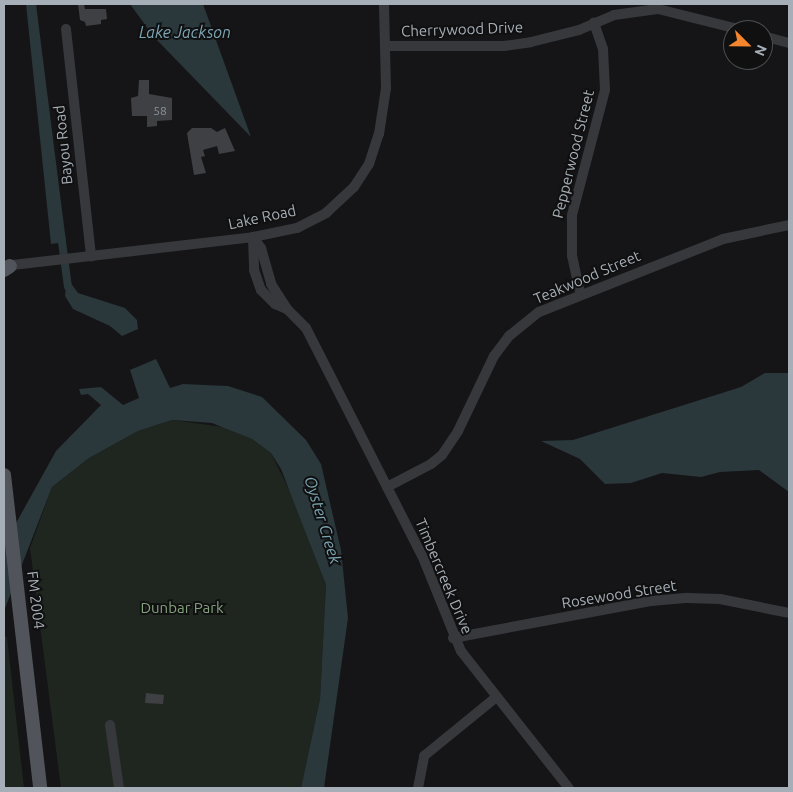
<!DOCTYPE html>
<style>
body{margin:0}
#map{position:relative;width:793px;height:792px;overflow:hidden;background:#151517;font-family:Ubuntu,sans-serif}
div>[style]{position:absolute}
.green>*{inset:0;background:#1f261f}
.water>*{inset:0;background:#2a373b}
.canal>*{height:8px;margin:-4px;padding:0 4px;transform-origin:4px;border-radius:4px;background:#2a373b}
.building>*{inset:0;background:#3f4044}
.minor>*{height:10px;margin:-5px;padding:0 5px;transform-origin:5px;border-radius:5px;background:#36383c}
.major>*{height:14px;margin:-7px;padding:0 7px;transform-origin:7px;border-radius:7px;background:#51555b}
span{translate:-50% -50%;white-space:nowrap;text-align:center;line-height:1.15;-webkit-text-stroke:4px #101011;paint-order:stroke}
.number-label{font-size:12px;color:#8c939a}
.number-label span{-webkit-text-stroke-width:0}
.street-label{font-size:15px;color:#a6afb7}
.park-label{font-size:15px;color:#83a27d}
.water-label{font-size:16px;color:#7ca5b3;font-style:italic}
.frame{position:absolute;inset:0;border:5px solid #a6afb7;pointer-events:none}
.north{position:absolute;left:723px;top:20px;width:50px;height:50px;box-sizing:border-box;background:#101011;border:1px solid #4c5053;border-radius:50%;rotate:113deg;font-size:14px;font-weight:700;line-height:20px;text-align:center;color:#a6afb7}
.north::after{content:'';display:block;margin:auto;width:18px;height:22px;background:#f5862e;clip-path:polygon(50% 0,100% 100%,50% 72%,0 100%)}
</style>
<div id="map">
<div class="green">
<div style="clip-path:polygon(172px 420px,223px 427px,252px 439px,271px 453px,296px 504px,326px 586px,320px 699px,301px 788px,61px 788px,30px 548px,52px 487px,89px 458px,138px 431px)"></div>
<div style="clip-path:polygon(4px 636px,7px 637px,24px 788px,4px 788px)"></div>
</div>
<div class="water">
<div style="clip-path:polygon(26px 4px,36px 4px,66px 242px,51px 244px)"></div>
<div style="clip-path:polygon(130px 4px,203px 4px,251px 137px,154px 37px)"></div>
<div style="clip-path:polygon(67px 278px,78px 293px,125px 308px,137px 320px,138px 329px,122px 336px,110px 326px,73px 309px,65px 296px)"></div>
<div style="clip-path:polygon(156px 359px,170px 388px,183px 384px,228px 386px,262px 397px,306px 440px,321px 464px,341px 550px,348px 618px,324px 788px,301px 788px,320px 699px,326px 585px,281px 469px,271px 453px,252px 439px,212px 423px,172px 420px,138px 431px,89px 458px,52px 487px,4px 611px,5px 543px,56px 451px,101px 405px,88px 394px,81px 395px,79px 389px,101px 387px,123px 405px,139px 398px,130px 370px)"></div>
<div style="clip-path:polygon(765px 373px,789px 373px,789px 492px,759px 470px,720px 472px,701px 477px,662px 473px,631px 483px,605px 484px,580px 459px,541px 441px,573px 440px,741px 387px)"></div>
</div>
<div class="canal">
<div style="left:61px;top:234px;width:53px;rotate:82.5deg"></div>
</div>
<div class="building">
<div style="clip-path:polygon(78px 4px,84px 4px,85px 9px,106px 9px,107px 19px,101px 20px,101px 24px,86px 26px,85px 22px,80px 20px)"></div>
<div style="clip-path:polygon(139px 80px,149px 80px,149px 94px,172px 98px,172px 120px,157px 121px,157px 126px,147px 127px,147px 116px,132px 116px,131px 98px,138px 96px)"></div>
<div style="clip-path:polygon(192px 128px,211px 128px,217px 132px,225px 128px,235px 151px,219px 154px,217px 146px,203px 150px,205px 156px,201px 157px,206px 173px,194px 175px,187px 133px)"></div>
<div style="clip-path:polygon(146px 693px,164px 695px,163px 704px,145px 703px)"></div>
</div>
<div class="minor">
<div style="left:66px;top:29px;width:229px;rotate:83.7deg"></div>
<div style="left:763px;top:36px;width:27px;rotate:15deg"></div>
<div style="left:385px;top:46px;width:119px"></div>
<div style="left:504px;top:46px;width:27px;rotate:-8deg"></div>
<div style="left:531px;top:42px;width:49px;rotate:-14deg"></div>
<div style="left:579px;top:30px;width:38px;rotate:-23deg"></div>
<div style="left:614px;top:15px;width:44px;rotate:-7.8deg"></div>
<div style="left:658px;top:9px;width:87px;rotate:14deg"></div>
<div style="left:253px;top:237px;width:33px;rotate:88deg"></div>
<div style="left:254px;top:270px;width:21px;rotate:71deg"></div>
<div style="left:261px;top:290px;width:20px;rotate:45deg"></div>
<div style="left:275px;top:304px;width:13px;rotate:23deg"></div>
<div style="left:287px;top:309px;width:27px;rotate:45deg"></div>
<div style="left:306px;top:328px;width:260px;rotate:63deg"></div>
<div style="left:424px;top:560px;width:98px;rotate:67.9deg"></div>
<div style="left:461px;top:651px;width:174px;rotate:51.8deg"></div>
<div style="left:253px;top:237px;width:14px;rotate:54deg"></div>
<div style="left:261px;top:248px;width:37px;rotate:74deg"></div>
<div style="left:271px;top:284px;width:30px;rotate:57deg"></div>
<div style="left:4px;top:266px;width:251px;rotate:-6.6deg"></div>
<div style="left:253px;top:237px;width:45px;rotate:-11.6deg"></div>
<div style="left:297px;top:228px;width:33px;rotate:-27deg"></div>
<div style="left:326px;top:213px;width:38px;rotate:-43deg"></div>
<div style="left:354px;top:187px;width:27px;rotate:-57deg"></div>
<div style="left:369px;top:164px;width:32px;rotate:-72deg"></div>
<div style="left:379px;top:134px;width:47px;rotate:-81.3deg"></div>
<div style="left:386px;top:88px;width:84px;rotate:-91.4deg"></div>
<div style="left:580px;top:293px;width:38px;rotate:-102deg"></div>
<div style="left:572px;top:256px;width:41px;rotate:-90deg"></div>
<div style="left:572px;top:215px;width:129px;rotate:-75.2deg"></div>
<div style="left:605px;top:90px;width:41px;rotate:-92.8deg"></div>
<div style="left:603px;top:49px;width:28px;rotate:-109deg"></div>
<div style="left:387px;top:487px;width:50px;rotate:-27.6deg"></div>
<div style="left:431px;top:464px;width:14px;rotate:-39deg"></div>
<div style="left:442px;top:455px;width:29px;rotate:-56deg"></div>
<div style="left:458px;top:431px;width:83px;rotate:-64.4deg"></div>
<div style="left:494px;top:356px;width:25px;rotate:-53deg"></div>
<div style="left:509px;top:336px;width:38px;rotate:-39deg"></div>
<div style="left:539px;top:312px;width:198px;rotate:-21.6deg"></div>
<div style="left:723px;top:239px;width:67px;rotate:-12deg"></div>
<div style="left:453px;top:638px;width:201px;rotate:-10.6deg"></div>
<div style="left:651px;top:601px;width:37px;rotate:-5deg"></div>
<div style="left:688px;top:598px;width:32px;rotate:2deg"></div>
<div style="left:720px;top:599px;width:70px;rotate:11.5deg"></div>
<div style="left:110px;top:725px;width:64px;rotate:81.9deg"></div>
<div style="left:418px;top:788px;width:33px;rotate:-79deg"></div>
<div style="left:424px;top:756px;width:92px;rotate:-39.2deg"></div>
</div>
<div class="major">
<div style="left:4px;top:270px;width:7px;rotate:-34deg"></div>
<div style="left:4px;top:475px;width:315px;rotate:83.4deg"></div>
</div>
<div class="number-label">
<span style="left:160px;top:111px">58</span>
</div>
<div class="street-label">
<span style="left:462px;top:29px;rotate:-2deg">Cherrywood Drive</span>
<span style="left:63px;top:145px;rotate:-96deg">Bayou Road</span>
<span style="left:573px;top:154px;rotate:-76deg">Pepperwood Street</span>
<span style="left:262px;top:217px;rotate:-12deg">Lake Road</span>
<span style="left:587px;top:277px;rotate:-23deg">Teakwood Street</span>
<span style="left:444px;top:576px;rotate:67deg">Timbercreek Drive</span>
<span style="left:619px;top:594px;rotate:-9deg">Rosewood Street</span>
<span style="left:36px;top:600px;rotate:83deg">FM 2004</span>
</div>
<div class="park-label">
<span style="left:182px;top:608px">Dunbar Park</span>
</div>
<div class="water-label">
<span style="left:185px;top:32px">Lake Jackson</span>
<span style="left:323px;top:520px;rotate:73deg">Oyster Creek</span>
</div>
<div class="frame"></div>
<div class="north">N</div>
</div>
